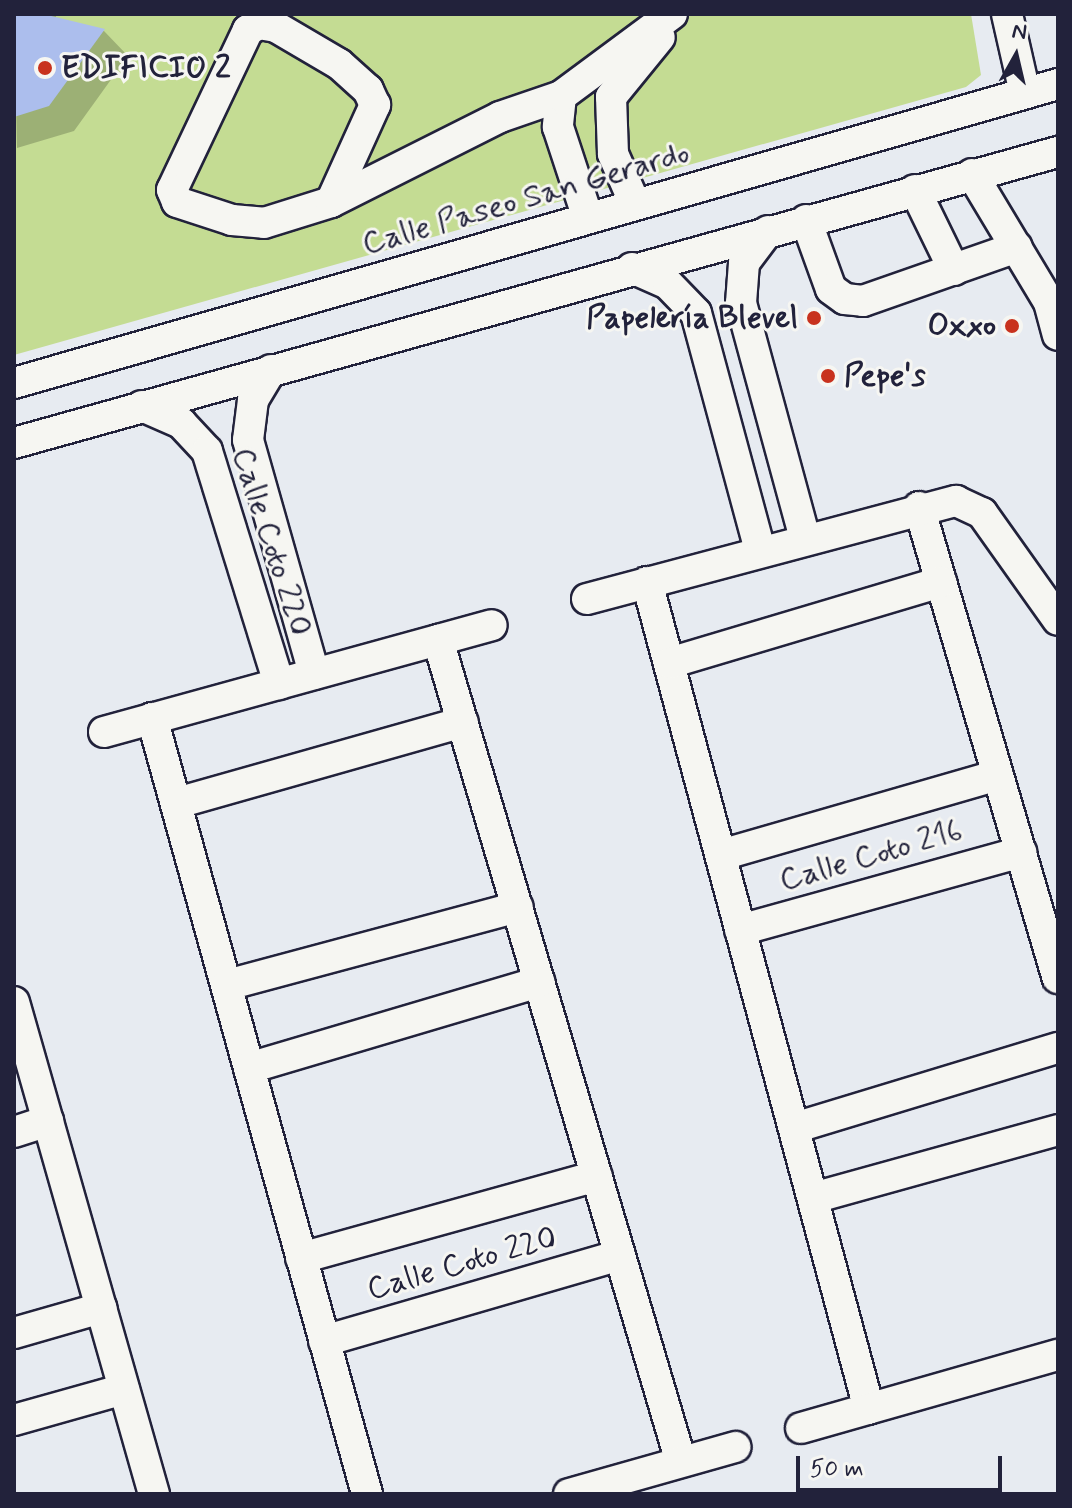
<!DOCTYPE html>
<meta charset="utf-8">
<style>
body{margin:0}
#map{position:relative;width:1072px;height:1508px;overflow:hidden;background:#e7ebf1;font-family:Mynerve,sans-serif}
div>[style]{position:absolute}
.green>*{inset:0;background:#c4dc93}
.shadow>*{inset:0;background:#0003}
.building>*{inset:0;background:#acbeed}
.roads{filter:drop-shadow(2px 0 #22223b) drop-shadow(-2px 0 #22223b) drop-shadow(0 2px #22223b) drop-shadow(0 -2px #22223b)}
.minor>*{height:30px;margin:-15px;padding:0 15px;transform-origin:15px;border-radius:15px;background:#f6f6f2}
.dots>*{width:22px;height:22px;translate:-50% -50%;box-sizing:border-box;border:4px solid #f6f6f2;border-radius:50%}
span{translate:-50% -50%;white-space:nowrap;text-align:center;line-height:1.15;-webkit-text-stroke:6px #f6f6f2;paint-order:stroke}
.poi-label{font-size:32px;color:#22223b;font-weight:700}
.left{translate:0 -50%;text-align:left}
.right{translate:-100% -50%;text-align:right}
.street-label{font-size:32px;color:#22223b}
.frame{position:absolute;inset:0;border:16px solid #22223b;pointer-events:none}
.north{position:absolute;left:976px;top:16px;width:80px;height:80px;-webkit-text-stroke:6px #f6f6f2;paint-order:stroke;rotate:8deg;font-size:22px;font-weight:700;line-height:32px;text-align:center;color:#22223b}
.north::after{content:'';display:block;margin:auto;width:28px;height:36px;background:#22223b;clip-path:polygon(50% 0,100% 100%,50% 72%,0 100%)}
.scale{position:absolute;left:796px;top:1456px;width:206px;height:36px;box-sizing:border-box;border:4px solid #22223b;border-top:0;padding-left:10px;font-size:24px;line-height:28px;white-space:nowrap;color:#22223b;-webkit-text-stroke:6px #f6f6f2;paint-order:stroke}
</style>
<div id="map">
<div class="green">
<div style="clip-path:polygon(14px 14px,971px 14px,981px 75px,966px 87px,14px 355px)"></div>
</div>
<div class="shadow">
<div style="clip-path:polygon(14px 14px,57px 14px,55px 19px,104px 31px,128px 56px,74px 131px,17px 148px)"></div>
</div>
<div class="building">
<div style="clip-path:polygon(14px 14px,43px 14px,105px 29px,49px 106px,14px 117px)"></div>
</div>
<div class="roads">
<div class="minor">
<div style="left:1007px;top:14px;width:81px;rotate:77.2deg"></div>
<div style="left:561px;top:96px;width:31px;rotate:96deg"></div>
<div style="left:558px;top:127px;width:96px;rotate:71.8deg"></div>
<div style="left:972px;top:174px;width:149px;rotate:59deg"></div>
<div style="left:1049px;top:302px;width:34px;rotate:75deg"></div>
<div style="left:915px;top:190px;width:89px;rotate:64deg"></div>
<div style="left:331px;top:202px;width:107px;rotate:-65.6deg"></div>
<div style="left:375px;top:105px;width:17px;rotate:-115deg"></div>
<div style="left:368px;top:90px;width:39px;rotate:-138deg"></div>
<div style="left:339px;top:64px;width:73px;rotate:-149.6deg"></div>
<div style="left:276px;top:27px;width:17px;rotate:-170deg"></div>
<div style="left:259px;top:24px;width:13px;rotate:151deg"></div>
<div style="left:248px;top:30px;width:177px;rotate:115.4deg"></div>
<div style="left:172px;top:190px;width:13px;rotate:67deg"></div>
<div style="left:177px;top:202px;width:58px;rotate:18.1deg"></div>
<div style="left:232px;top:220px;width:32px;rotate:5deg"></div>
<div style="left:264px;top:223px;width:70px;rotate:-17.4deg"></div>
<div style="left:331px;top:202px;width:189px;rotate:-26.7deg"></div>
<div style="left:500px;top:117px;width:65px;rotate:-19deg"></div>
<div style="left:561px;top:96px;width:138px;rotate:-36.5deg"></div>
<div style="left:635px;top:204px;width:55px;rotate:-113.7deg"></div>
<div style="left:613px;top:154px;width:57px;rotate:-92deg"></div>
<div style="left:611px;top:97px;width:77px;rotate:-50.8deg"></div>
<div style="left:806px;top:220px;width:73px;rotate:70.1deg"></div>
<div style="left:831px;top:289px;width:17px;rotate:36deg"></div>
<div style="left:845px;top:299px;width:18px;rotate:6deg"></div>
<div style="left:863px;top:301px;width:163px;rotate:-19.3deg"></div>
<div style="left:768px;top:231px;width:40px;rotate:127deg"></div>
<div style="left:744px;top:263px;width:40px;rotate:94.3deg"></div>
<div style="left:741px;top:303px;width:245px;rotate:74.8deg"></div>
<div style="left:632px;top:268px;width:39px;rotate:24deg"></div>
<div style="left:668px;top:284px;width:40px;rotate:46deg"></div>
<div style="left:696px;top:313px;width:246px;rotate:74.9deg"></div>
<div style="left:271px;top:370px;width:35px;rotate:121deg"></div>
<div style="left:253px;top:400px;width:40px;rotate:97.1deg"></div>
<div style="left:248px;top:440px;width:243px;rotate:74.2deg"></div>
<div style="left:14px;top:383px;width:1086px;rotate:-15.98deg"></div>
<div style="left:142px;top:406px;width:43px;rotate:23.6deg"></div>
<div style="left:181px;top:423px;width:38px;rotate:47deg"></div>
<div style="left:207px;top:451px;width:244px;rotate:72.8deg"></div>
<div style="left:14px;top:443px;width:1084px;rotate:-15.58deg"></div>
<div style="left:919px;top:507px;width:491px;rotate:73.6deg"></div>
<div style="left:647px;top:582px;width:856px;rotate:74.97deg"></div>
<div style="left:587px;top:599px;width:382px;rotate:-14.9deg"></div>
<div style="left:956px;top:501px;width:29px;rotate:25deg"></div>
<div style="left:982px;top:513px;width:131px;rotate:54.6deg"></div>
<div style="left:438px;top:640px;width:857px;rotate:73.53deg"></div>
<div style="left:669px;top:663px;width:284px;rotate:-16.6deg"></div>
<div style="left:152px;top:718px;width:805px;rotate:74.51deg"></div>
<div style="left:104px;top:732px;width:402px;rotate:-15.4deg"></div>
<div style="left:177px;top:803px;width:297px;rotate:-15.8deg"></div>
<div style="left:721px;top:855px;width:288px;rotate:-16.1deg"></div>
<div style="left:740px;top:930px;width:292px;rotate:-15.5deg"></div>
<div style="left:227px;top:985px;width:301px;rotate:-15deg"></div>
<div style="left:14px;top:1002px;width:512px;rotate:74.12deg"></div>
<div style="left:249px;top:1068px;width:303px;rotate:-16.5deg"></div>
<div style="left:794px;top:1128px;width:276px;rotate:-16.9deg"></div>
<div style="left:14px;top:1132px;width:36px;rotate:-18deg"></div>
<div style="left:813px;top:1198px;width:254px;rotate:-15.5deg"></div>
<div style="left:301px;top:1258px;width:307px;rotate:-15.5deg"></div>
<div style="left:14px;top:1333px;width:91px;rotate:-16deg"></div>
<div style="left:324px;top:1341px;width:308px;rotate:-16.2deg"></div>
<div style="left:14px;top:1420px;width:114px;rotate:-15.7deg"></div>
<div style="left:801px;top:1428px;width:267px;rotate:-15.9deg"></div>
<div style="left:569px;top:1494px;width:173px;rotate:-15.8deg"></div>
</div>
</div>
<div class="dots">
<div style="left:45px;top:68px;background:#c8321e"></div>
<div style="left:814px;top:318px;background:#c8321e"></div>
<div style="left:1012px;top:326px;background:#c8321e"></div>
<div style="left:828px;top:376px;background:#c8321e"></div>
</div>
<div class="poi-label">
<span class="left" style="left:61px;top:68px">EDIFICIO 2</span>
<span class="right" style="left:798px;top:318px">Papelería Blevel</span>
<span class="right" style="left:996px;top:326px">Oxxo</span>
<span class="left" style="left:844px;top:376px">Pepe's</span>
</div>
<div class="street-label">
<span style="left:526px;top:199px;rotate:-16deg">Calle Paseo San Gerardo</span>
<span style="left:271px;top:542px;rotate:72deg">Calle Coto 220</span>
<span style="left:871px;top:856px;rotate:-16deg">Calle Coto 216</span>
<span style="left:462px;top:1264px;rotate:-16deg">Calle Coto 220</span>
</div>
<div class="frame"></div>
<div class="north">N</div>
<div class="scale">50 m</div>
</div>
